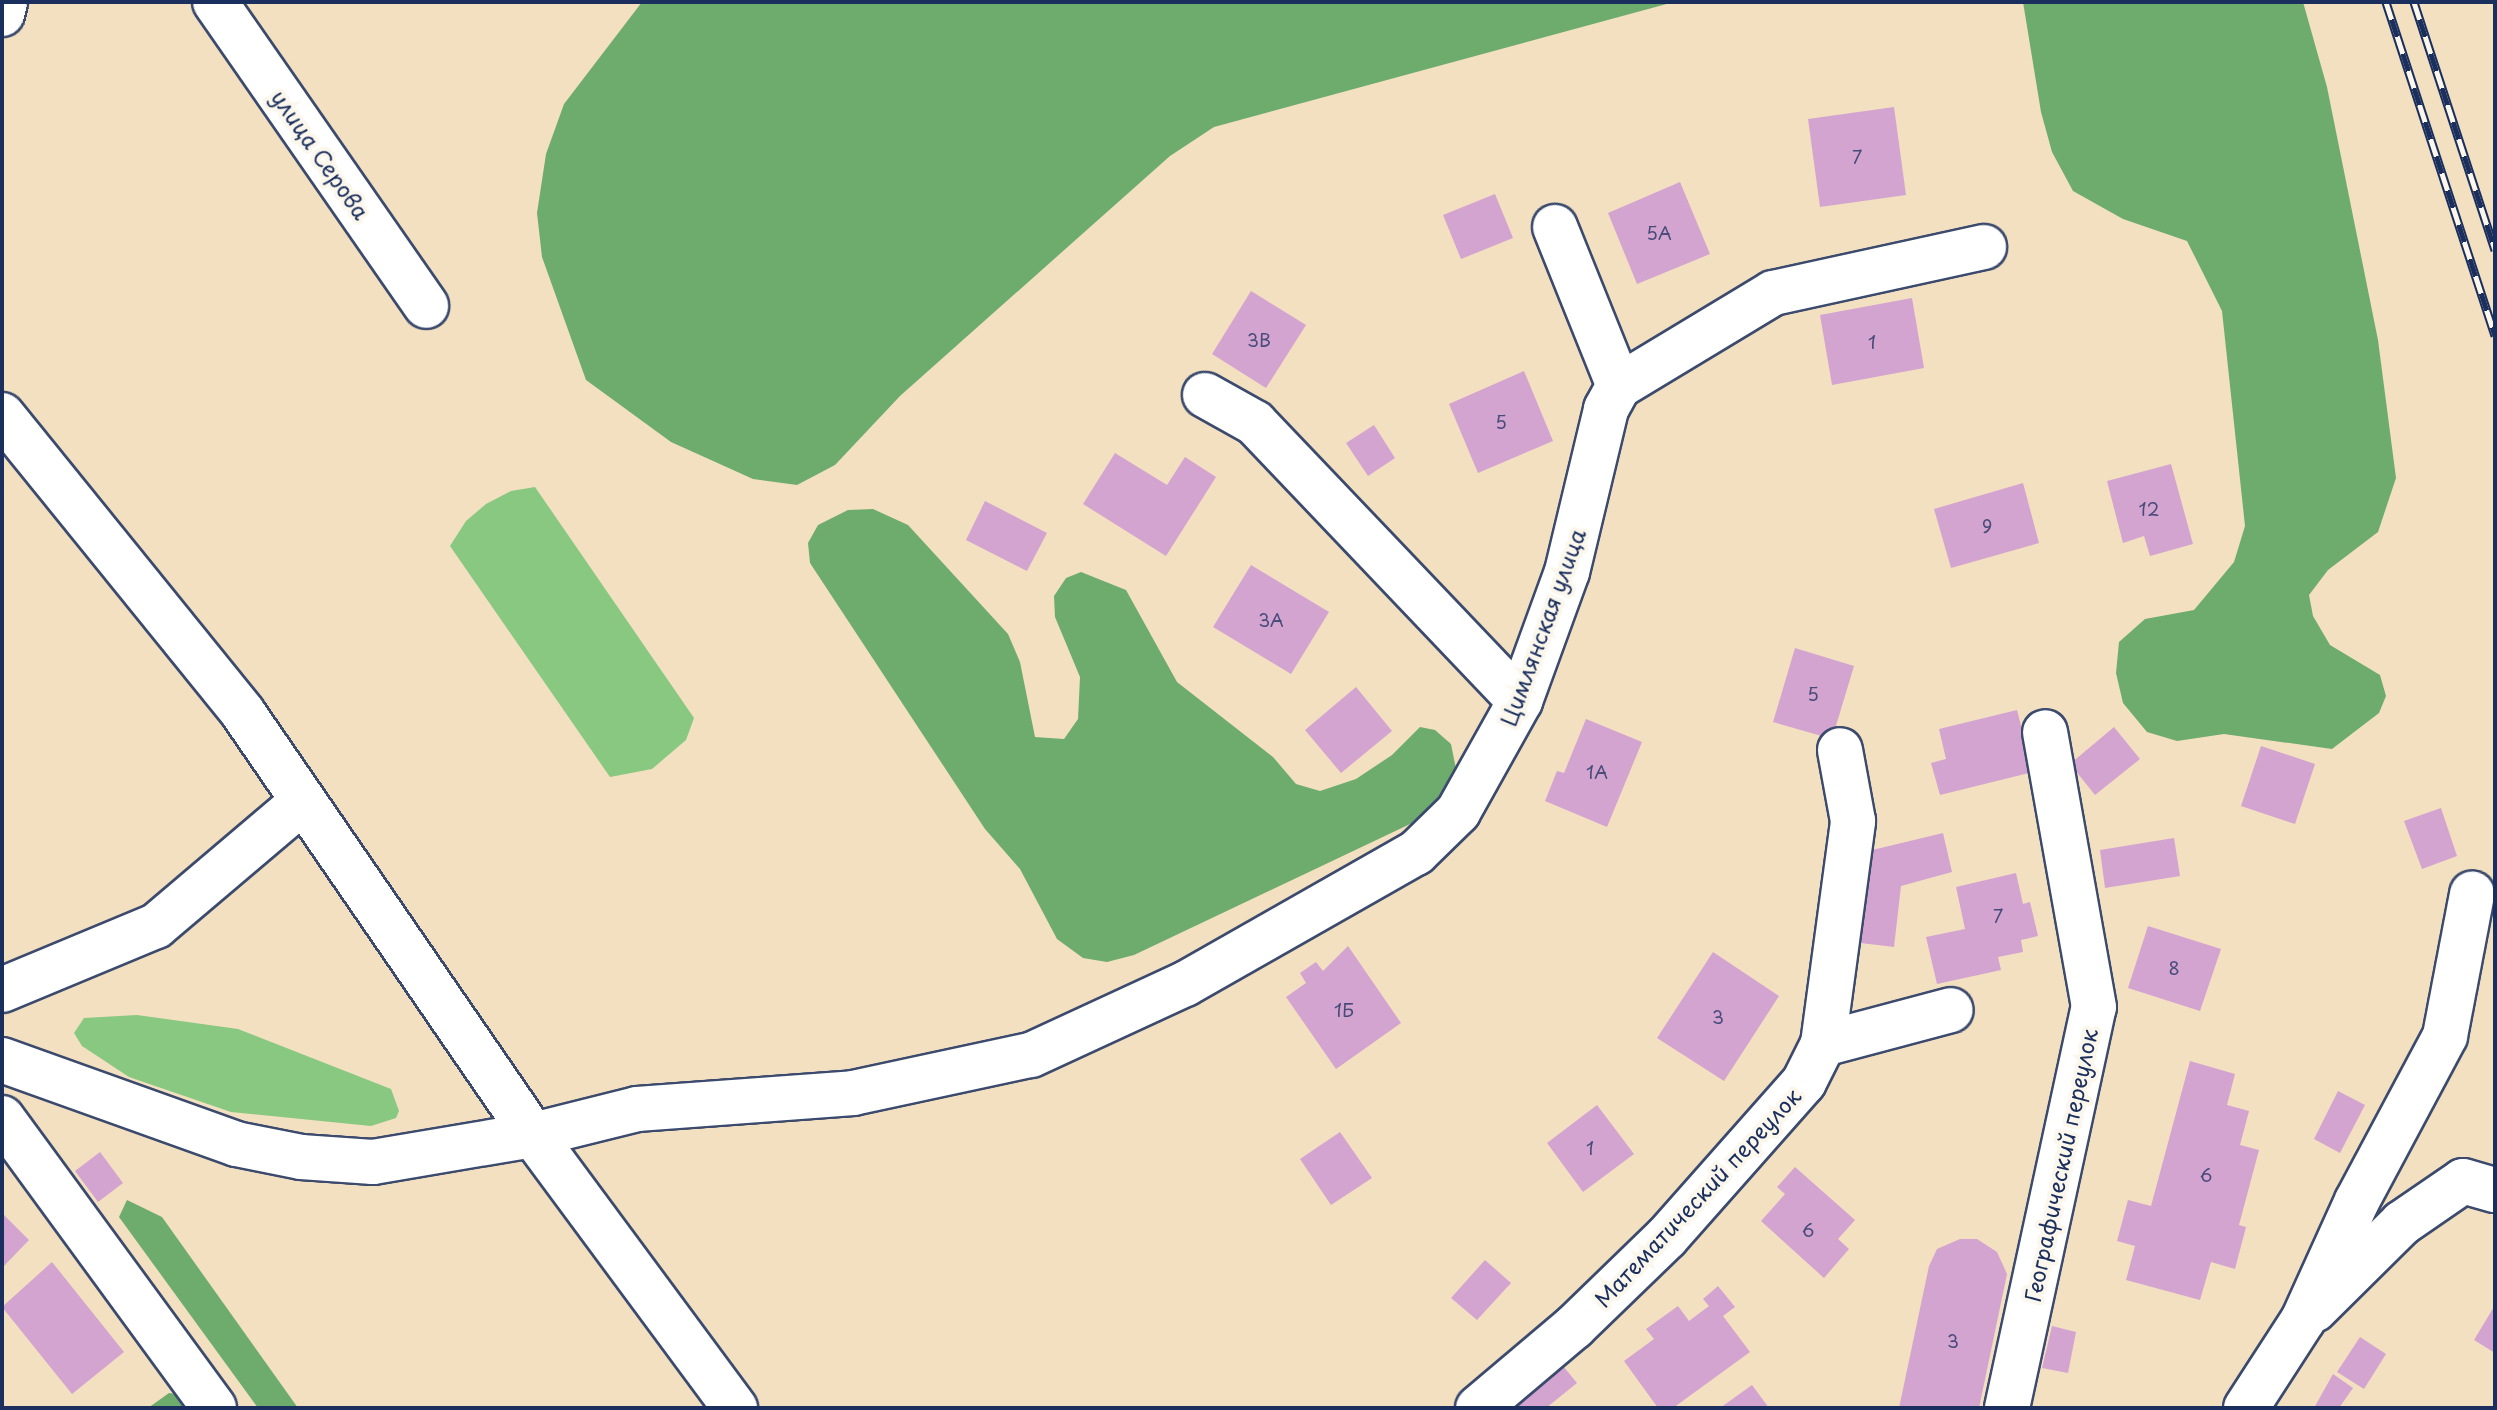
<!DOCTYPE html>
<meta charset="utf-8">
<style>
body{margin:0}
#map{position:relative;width:2497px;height:1410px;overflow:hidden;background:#f2e0c1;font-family:"Playpen Sans",sans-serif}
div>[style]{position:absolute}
.green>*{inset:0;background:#88c880}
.forest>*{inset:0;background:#6eac6e}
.building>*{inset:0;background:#d3a4d0}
.roads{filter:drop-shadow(2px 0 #3b4a6d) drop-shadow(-2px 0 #3b4a6d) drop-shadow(0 2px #3b4a6d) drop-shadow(0 -2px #3b4a6d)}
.minor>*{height:44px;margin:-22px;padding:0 22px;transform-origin:22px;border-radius:22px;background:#fff}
.rail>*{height:9px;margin-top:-4.5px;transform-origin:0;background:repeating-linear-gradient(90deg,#fbf7ec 0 18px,#1b2f5e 0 36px);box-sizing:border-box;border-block:2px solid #1b2f5e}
span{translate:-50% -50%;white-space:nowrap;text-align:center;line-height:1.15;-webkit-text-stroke:8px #fbf7ec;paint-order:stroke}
.number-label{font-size:18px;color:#494c7a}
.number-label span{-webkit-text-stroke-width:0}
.street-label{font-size:22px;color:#1b2f5e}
.frame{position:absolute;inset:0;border:4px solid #1b2f5e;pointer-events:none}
</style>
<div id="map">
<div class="green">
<div style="clip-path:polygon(535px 487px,694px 718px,686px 740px,652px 769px,610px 777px,450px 546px,466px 521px,486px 504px,511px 491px)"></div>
<div style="clip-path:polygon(137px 1015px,238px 1029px,391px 1089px,399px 1111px,396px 1118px,371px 1126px,231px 1112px,129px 1077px,82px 1046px,74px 1033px,84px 1018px)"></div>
</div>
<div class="forest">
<div style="clip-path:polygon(642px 2px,1674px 2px,1214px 127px,1170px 156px,900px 396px,835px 465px,797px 485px,753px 479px,671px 442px,586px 380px,542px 257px,537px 213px,546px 154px,564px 104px)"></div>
<div style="clip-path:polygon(2023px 2px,2303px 2px,2327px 87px,2378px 340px,2396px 478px,2378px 532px,2328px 570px,2309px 595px,2313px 616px,2330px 645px,2380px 675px,2386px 696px,2379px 713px,2332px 749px,2224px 734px,2177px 741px,2147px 732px,2123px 703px,2116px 673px,2119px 642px,2145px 619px,2194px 610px,2234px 562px,2245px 526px,2222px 311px,2187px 241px,2123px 219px,2073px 191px,2052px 152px,2041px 112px)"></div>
<div style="clip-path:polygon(873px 509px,908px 525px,1008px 634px,1020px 662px,1035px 737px,1064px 739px,1078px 719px,1080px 677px,1055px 617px,1054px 596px,1066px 578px,1081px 572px,1126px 590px,1177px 682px,1273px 757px,1296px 784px,1320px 791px,1356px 779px,1392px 755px,1420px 727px,1435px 730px,1451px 744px,1456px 769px,1447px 793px,1427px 816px,1134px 955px,1107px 962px,1083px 958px,1057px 939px,1020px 869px,985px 829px,810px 563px,808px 543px,818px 525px,848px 510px)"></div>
<div style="clip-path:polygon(127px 1200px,162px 1217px,298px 1408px,258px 1408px,119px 1217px)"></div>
<div style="clip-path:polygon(169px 1393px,184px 1395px,193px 1408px,148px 1408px)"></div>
</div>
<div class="building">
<div style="clip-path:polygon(1894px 107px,1906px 195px,1820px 207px,1808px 119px)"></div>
<div style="clip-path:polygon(1680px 182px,1710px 254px,1637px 284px,1608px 213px)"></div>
<div style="clip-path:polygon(1495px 194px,1513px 238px,1461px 259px,1443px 215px)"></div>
<div style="clip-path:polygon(1251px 291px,1306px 325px,1266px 388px,1212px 354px)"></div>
<div style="clip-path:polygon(1912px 298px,1924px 368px,1832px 385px,1820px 315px)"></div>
<div style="clip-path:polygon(1524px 371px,1553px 441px,1478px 473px,1449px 404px)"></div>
<div style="clip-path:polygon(1374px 425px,1395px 458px,1368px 476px,1346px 443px)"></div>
<div style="clip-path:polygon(1115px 453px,1167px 485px,1185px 457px,1216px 477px,1166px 556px,1083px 504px)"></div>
<div style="clip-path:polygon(2171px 464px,2193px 544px,2150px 556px,2144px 536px,2123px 543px,2107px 481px)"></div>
<div style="clip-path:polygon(2023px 483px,2039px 543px,1951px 568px,1934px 509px)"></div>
<div style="clip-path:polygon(985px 501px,1047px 533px,1027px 571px,966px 540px)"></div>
<div style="clip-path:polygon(1251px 565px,1329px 612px,1291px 674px,1213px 627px)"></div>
<div style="clip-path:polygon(1795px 648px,1854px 666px,1832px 739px,1773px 722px)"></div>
<div style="clip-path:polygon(1356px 687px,1392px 731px,1341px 773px,1305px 730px)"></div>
<div style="clip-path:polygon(2017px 710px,2033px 772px,1940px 795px,1931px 763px,1946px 759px,1939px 729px)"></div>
<div style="clip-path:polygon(1586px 719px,1642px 742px,1607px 827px,1545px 801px,1557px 771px,1564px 773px)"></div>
<div style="clip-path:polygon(2114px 727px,2140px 759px,2095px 795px,2070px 764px)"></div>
<div style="clip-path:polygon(2261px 746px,2315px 764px,2295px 824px,2241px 806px)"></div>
<div style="clip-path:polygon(2441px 808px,2457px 856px,2422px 869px,2404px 821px)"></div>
<div style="clip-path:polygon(1943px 833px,1952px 872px,1901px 886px,1894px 947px,1852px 942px,1864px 852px)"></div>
<div style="clip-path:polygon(2174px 838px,2180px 876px,2105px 888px,2100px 850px)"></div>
<div style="clip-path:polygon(2016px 873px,2023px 904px,2030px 902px,2038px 936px,2021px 940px,2023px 952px,1998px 957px,2001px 970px,1937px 984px,1926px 937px,1965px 929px,1956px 887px)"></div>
<div style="clip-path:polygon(2148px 926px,2221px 949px,2200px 1011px,2128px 988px)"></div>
<div style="clip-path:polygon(1348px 946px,1401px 1023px,1336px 1069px,1286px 997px,1306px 983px,1300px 973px,1316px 962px,1323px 971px)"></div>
<div style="clip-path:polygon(1713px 952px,1779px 996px,1724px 1081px,1657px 1038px)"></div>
<div style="clip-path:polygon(2190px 1061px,2235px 1074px,2227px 1105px,2249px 1111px,2240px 1145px,2259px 1150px,2239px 1225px,2246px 1227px,2235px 1269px,2211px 1262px,2200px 1300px,2126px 1280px,2135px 1246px,2117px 1241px,2128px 1200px,2151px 1206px)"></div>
<div style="clip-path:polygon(2338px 1091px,2365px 1105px,2340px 1153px,2314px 1139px)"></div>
<div style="clip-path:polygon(1597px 1105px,1634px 1154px,1583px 1192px,1547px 1143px)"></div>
<div style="clip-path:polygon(1340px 1132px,1372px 1178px,1331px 1205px,1300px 1159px)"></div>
<div style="clip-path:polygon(100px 1152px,123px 1183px,98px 1202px,75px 1171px)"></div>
<div style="clip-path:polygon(1795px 1167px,1855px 1220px,1838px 1239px,1849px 1249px,1824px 1278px,1761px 1221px,1785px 1194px,1777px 1187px)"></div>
<div style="clip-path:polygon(2px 1213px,29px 1240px,2px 1268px)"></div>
<div style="clip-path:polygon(1960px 1239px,1977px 1239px,1997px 1252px,2007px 1274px,1979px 1408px,1899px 1408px,1929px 1266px,1937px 1249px)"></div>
<div style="clip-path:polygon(1485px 1260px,1511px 1283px,1477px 1320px,1451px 1298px)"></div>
<div style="clip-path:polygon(52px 1262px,124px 1352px,72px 1394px,2px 1307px)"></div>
<div style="clip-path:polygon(1718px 1286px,1735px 1307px,1723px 1316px,1750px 1352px,1673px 1408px,1658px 1408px,1624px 1361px,1654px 1339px,1646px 1329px,1678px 1306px,1689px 1321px,1709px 1306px,1703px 1299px)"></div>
<div style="clip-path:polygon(2495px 1305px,2495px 1353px,2474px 1340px)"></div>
<div style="clip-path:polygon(2052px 1326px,2076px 1332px,2068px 1373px,2042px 1368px)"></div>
<div style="clip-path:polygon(2360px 1337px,2386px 1354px,2364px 1389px,2337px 1372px)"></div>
<div style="clip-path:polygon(1559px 1361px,1577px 1383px,1546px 1408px,1520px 1408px,1512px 1398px)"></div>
<div style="clip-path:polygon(2333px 1374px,2353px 1388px,2339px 1408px,2314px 1408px)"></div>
<div style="clip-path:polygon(1752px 1385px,1769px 1408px,1720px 1408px)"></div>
</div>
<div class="roads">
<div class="minor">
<div style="left:215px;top:2px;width:370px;rotate:55.2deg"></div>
<div style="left:2px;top:14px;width:12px;rotate:-76deg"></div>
<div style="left:1555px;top:227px;width:171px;rotate:68.1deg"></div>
<div style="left:1205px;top:395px;width:57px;rotate:29.2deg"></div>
<div style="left:1255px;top:423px;width:384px;rotate:46.4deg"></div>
<div style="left:2px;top:415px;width:383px;rotate:51deg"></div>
<div style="left:243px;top:713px;width:512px;rotate:55.5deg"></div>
<div style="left:533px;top:1135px;width:340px;rotate:53.5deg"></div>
<div style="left:2px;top:990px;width:167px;rotate:-22.6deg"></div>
<div style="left:156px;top:926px;width:190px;rotate:-40.3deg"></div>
<div style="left:1823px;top:1044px;width:132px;rotate:-14.9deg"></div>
<div style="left:2px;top:1060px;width:249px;rotate:19.7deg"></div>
<div style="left:236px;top:1144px;width:66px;rotate:11.3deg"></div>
<div style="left:301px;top:1157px;width:72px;rotate:4deg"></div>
<div style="left:373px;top:1162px;width:162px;rotate:-9.6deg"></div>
<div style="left:533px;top:1135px;width:107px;rotate:-14deg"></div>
<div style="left:637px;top:1109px;width:217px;rotate:-4.2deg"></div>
<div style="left:853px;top:1093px;width:182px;rotate:-12.1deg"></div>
<div style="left:1031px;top:1055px;width:170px;rotate:-24.8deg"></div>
<div style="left:1185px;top:984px;width:266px;rotate:-29.6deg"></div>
<div style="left:1416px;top:853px;width:59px;rotate:-44.3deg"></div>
<div style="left:1458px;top:812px;width:127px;rotate:-60.8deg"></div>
<div style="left:1520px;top:701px;width:137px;rotate:-70deg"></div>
<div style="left:1567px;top:572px;width:168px;rotate:-76.5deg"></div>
<div style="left:1606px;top:409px;width:26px;rotate:-61deg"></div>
<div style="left:1619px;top:386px;width:180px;rotate:-31.1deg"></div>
<div style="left:1773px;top:293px;width:216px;rotate:-12.3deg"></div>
<div style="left:2px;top:1118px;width:359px;rotate:53.8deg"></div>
<div style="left:2314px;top:1310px;width:124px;rotate:-44.7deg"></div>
<div style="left:2402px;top:1223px;width:74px;rotate:-34.5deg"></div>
<div style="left:2463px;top:1181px;width:33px;rotate:16deg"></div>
<div style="left:1478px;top:1408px;width:126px;rotate:-40.2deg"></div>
<div style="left:1574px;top:1327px;width:128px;rotate:-44.1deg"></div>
<div style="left:1666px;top:1238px;width:208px;rotate:-48.5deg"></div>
<div style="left:1804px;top:1082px;width:42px;rotate:-63.4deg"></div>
<div style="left:1823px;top:1044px;width:225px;rotate:-82.3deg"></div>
<div style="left:1853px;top:821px;width:72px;rotate:-100.4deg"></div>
<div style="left:2007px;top:1408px;width:410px;rotate:-77.8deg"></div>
<div style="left:2094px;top:1007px;width:279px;rotate:-100.1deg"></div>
<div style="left:2246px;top:1408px;width:105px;rotate:-57.1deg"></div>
<div style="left:2303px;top:1320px;width:131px;rotate:-65.6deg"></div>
<div style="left:2357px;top:1201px;width:187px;rotate:-61.9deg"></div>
<div style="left:2445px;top:1036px;width:145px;rotate:-79.2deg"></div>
</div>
</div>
<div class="rail">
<div style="left:2386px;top:2px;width:351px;rotate:71.9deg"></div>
<div style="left:2414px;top:2px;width:261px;rotate:71.9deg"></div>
</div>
<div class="number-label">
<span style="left:1857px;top:157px">7</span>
<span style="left:1659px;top:233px">5А</span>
<span style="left:1259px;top:340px">3В</span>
<span style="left:1872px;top:342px">1</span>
<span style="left:1501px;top:422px">5</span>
<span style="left:2149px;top:509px">12</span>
<span style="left:1987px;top:526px">9</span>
<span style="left:1271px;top:620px">3А</span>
<span style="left:1813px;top:694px">5</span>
<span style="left:1597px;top:772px">1А</span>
<span style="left:1998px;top:916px">7</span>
<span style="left:2174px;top:968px">8</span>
<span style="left:1344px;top:1010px">1Б</span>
<span style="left:1718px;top:1017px">3</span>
<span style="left:1590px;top:1148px">1</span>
<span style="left:2206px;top:1175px">6</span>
<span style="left:1808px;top:1230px">6</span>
<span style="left:1953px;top:1341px">3</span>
</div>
<div class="street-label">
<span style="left:321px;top:154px;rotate:55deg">улица Серова</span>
<span style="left:1542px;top:627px;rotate:-70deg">Цимлянская улица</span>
<span style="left:2060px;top:1165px;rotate:-78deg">Географический переулок</span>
<span style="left:1697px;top:1197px;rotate:-47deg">Математический переулок</span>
</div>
<div class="frame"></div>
</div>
